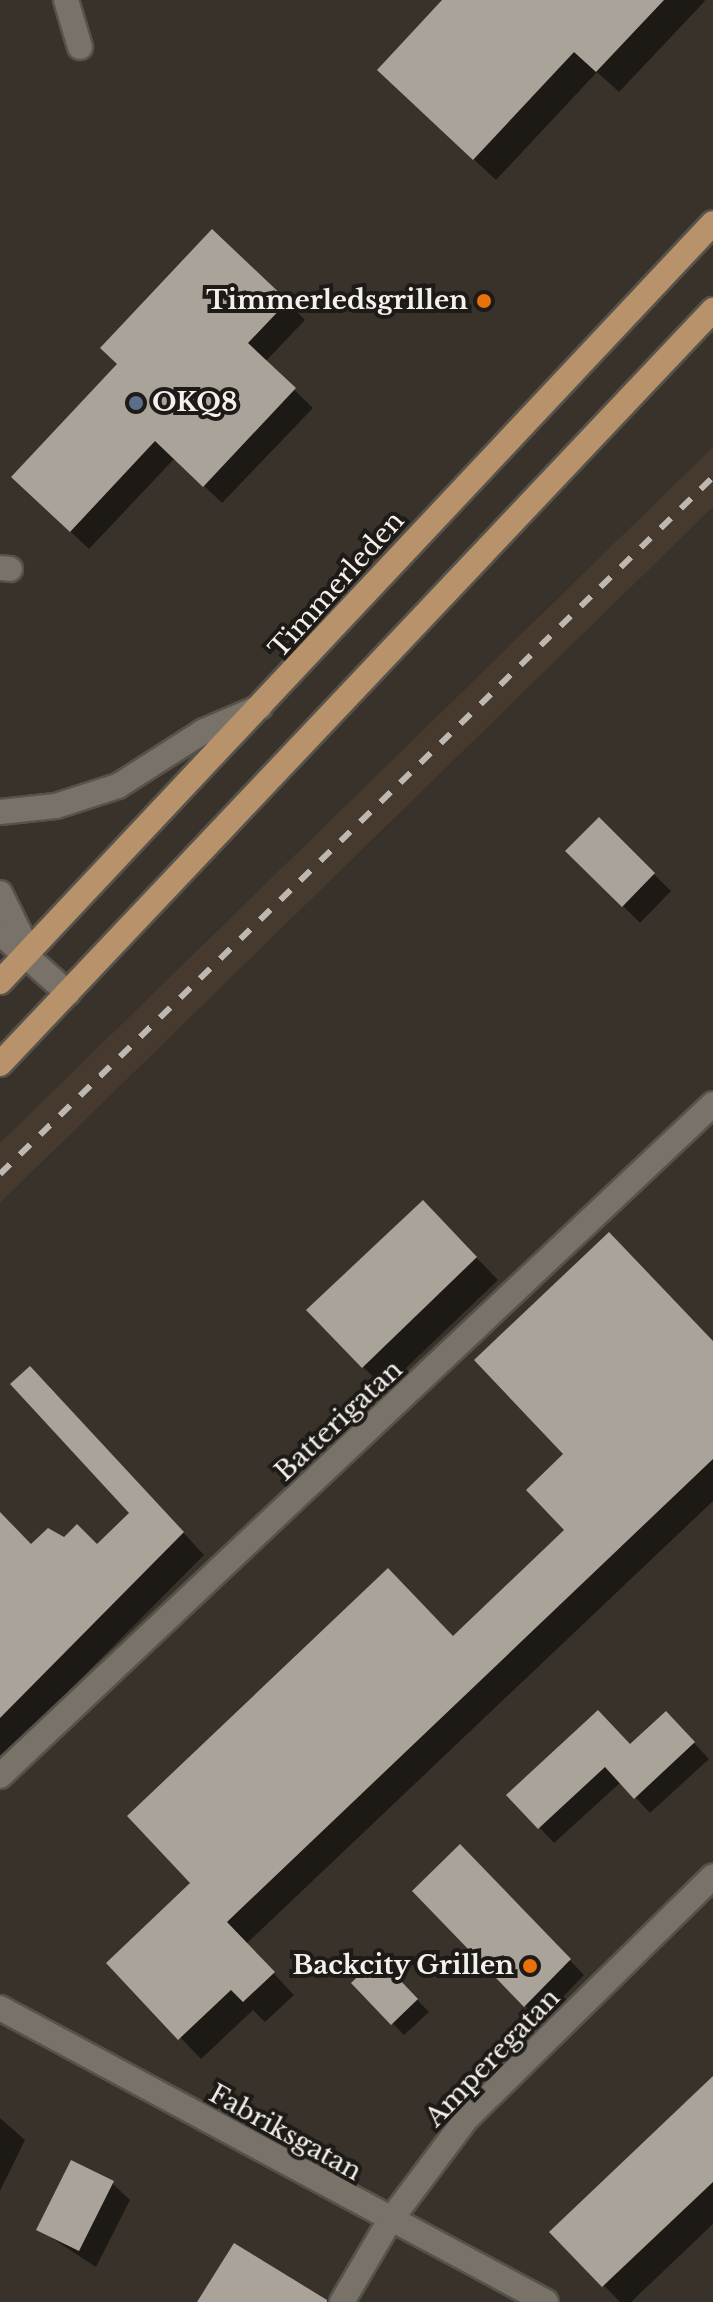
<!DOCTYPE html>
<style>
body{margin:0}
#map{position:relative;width:713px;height:2302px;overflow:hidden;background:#38322a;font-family:"Libre Baskerville",serif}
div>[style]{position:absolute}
.built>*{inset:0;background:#453a2d}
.shadow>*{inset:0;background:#0007}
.building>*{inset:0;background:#aaa399}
.roads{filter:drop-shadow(2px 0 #57524a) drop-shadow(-2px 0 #57524a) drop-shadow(0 2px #57524a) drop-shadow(0 -2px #57524a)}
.minor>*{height:24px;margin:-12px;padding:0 12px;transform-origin:12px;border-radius:12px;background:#797268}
.major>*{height:24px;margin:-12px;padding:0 12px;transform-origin:12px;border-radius:12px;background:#b8926a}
.rail>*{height:6px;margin-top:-3px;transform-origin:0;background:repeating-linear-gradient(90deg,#bdb8b2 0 14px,transparent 0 28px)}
.dots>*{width:22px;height:22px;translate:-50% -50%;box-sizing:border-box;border:4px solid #1d1a17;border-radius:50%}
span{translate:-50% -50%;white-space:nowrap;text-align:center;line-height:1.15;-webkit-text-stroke:8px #1d1a17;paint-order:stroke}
.poi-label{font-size:26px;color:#f4f0eb;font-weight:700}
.right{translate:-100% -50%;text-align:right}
.left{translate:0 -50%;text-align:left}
.street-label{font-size:26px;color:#f4f0eb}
</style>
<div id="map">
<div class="built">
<div style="clip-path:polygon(713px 447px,713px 507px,0 1203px,0 1143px)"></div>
</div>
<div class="shadow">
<div style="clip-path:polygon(445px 0,704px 0,705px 1px,619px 92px,597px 72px,496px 180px,401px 91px)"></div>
<div style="clip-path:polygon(287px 302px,305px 320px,265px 362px,313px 408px,222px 503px,175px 458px,89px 549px,32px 495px,120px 365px)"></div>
<div style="clip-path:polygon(599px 820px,671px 891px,640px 923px,568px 851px)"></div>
<div style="clip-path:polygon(444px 1224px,498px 1280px,385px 1388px,363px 1367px)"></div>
<div style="clip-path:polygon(713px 1343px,713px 1501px,246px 1944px,294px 1995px,265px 2022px,253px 2010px,201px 2059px,109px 1963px,567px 1530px)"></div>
<div style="clip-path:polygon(52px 1390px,204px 1555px,0 1760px,0 1515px,32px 1547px,64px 1539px,97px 1546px,132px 1513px)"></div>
<div style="clip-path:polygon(681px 1729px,709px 1759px,650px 1813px,621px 1782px,554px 1843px,509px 1795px)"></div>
<div style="clip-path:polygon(460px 1847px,584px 1975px,540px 2021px,415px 1891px)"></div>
<div style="clip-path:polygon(378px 1959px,429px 2012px,404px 2035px,353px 1983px)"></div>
<div style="clip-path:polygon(713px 2079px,713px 2224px,631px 2302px,620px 2302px,552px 2232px)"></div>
<div style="clip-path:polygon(0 2118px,25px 2140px,0 2191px)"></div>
<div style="clip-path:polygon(112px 2183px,130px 2200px,96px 2267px,38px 2229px)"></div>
</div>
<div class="building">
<div style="clip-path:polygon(442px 0,664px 0,596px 72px,574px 52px,473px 160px,377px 70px)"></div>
<div style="clip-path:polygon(212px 229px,288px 301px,248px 343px,296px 388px,203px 487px,155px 441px,70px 532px,11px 477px,117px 364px,100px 348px)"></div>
<div style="clip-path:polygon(599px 817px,655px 873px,622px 907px,565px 851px)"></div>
<div style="clip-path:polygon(423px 1200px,477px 1257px,362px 1368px,306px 1310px)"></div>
<div style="clip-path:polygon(609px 1232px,713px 1341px,713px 1459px,227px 1922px,275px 1972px,243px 2002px,231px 1990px,178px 2040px,106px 1963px,190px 1883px,127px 1816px,388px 1568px,453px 1636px,564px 1530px,526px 1490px,563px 1454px,474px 1360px)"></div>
<div style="clip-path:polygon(30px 1366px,184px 1532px,0 1718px,0 1512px,31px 1544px,48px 1528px,64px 1537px,77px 1524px,97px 1544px,129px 1513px,10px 1384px)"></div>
<div style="clip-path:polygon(598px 1710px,630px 1744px,666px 1711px,695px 1742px,634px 1799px,605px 1767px,538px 1829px,506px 1795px)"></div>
<div style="clip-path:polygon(460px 1844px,571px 1959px,524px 2007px,412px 1891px)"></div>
<div style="clip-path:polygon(378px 1957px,418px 1999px,391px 2025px,351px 1983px)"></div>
<div style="clip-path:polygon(713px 2076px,713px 2182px,602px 2287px,549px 2232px)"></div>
<div style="clip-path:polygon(71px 2160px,114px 2181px,79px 2251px,36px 2230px)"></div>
<div style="clip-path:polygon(234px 2243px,327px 2300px,327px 2302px,197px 2302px)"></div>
</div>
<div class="roads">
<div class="minor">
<div style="left:66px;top:0;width:49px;rotate:73.4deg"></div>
<div style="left:0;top:568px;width:10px;rotate:6deg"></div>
<div style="left:0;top:812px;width:56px;rotate:-6.1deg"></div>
<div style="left:56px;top:806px;width:65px;rotate:-17.9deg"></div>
<div style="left:118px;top:786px;width:102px;rotate:-32.6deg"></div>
<div style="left:204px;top:731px;width:61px;rotate:-23.2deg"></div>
<div style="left:0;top:893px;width:64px;rotate:63.8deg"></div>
<div style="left:0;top:933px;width:91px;rotate:41.4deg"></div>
<div style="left:0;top:1776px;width:980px;rotate:-43.3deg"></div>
<div style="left:0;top:2008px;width:620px;rotate:28.3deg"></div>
<div style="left:342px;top:2302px;width:93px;rotate:-59.6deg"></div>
<div style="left:389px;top:2222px;width:129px;rotate:-53.2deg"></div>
<div style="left:466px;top:2119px;width:346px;rotate:-44.5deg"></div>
</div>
<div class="major">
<div style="left:0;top:982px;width:1041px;rotate:-46.79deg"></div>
<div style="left:0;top:1064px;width:1038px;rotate:-46.6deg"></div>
</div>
</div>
<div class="rail">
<div style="left:0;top:1174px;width:997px;rotate:-44.35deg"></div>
</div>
<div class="dots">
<div style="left:484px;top:301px;background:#e8710a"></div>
<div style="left:136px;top:403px;background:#5c6f8a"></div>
<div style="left:530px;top:1966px;background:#e8710a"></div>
</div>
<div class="poi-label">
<span class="right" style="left:468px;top:301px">Timmerledsgrillen</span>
<span class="left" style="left:152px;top:403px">OKQ8</span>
<span class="right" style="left:514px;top:1966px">Backcity Grillen</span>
</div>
<div class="street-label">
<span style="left:337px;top:585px;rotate:-48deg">Timmerleden</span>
<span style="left:339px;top:1421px;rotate:-43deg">Batterigatan</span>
<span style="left:493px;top:2058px;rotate:-46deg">Amperegatan</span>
<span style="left:285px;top:2133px;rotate:29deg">Fabriksgatan</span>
</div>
</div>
